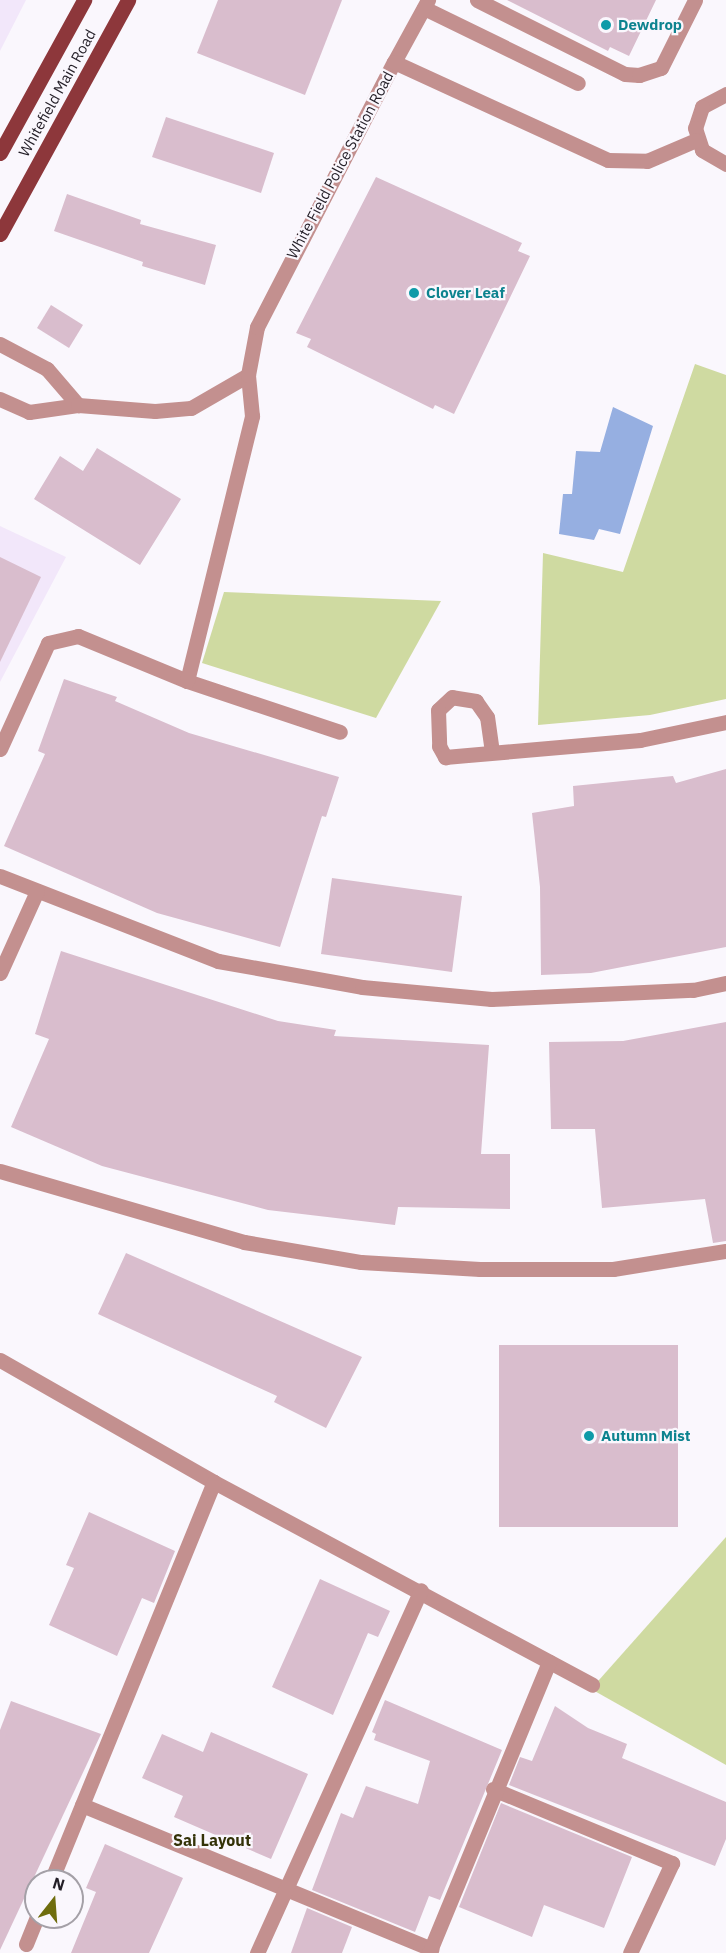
<!DOCTYPE html>
<style>
body{margin:0}
#map{position:relative;width:726px;height:1953px;overflow:hidden;background:#faf7fd;font-family:"IBM Plex Sans",sans-serif}
div>[style]{position:absolute}
.built>*{inset:0;background:#f2e7fa}
.green>*{inset:0;background:#cfdaa1}
.water>*{inset:0;background:#96afe1}
.building>*{inset:0;background:#d9bdcd}
.street>*{height:15px;margin:-7.5px;padding:0 7.5px;transform-origin:7.5px;border-radius:7.5px;background:#c3908f}
.primary>*{height:15px;margin:-7.5px;padding:0 7.5px;transform-origin:7.5px;border-radius:7.5px;background:#8d373b}
.dots>*{width:16px;height:16px;translate:-50% -50%;box-sizing:border-box;border:3px solid #faf7fd;border-radius:50%}
span{translate:-50% -50%;white-space:nowrap;text-align:center;line-height:1.15;-webkit-text-stroke:4.5px #faf7fd;paint-order:stroke}
.culture-label{font-size:15px;color:#0d838f;font-weight:700}
.left{translate:0 -50%;text-align:left}
.street-label{font-size:15px;color:#231e27}
.neighbourhood-label{font-size:16px;color:#333207;font-weight:700}
.north{position:absolute;left:24px;top:1869px;width:60px;height:60px;box-sizing:border-box;background:#faf7fd;border:2px solid #a4a0a7;border-radius:50%;rotate:17deg;font-size:16px;font-weight:700;line-height:24px;text-align:center;color:#231e27}
.north::after{content:'';display:block;margin:auto;width:21px;height:27px;background:#6f6d0e;clip-path:polygon(50% 0,100% 100%,50% 72%,0 100%)}
</style>
<div id="map">
<div class="built">
<div style="clip-path:polygon(0 0,26px 0,0 51px)"></div>
<div style="clip-path:polygon(0 526px,66px 557px,0 682px)"></div>
</div>
<div class="green">
<div style="clip-path:polygon(695px 364px,726px 375px,726px 699px,650px 715px,538px 725px,543px 553px,623px 572px)"></div>
<div style="clip-path:polygon(224px 592px,441px 601px,376px 718px,202px 663px)"></div>
<div style="clip-path:polygon(726px 1537px,726px 1765px,591px 1689px)"></div>
</div>
<div class="water">
<div style="clip-path:polygon(613px 407px,653px 426px,620px 534px,599px 529px,594px 540px,559px 534px,563px 494px,572px 494px,576px 451px,600px 452px)"></div>
</div>
<div class="building">
<div style="clip-path:polygon(218px 0,342px 0,305px 95px,197px 53px)"></div>
<div style="clip-path:polygon(507px 0,656px 0,629px 56px,610px 47px,608px 51px)"></div>
<div style="clip-path:polygon(166px 117px,274px 153px,261px 193px,152px 157px)"></div>
<div style="clip-path:polygon(376px 177px,522px 243px,518px 251px,530px 256px,454px 414px,435px 405px,433px 409px,307px 347px,311px 339px,296px 333px)"></div>
<div style="clip-path:polygon(67px 194px,141px 220px,140px 224px,216px 245px,205px 285px,142px 266px,143px 262px,54px 231px)"></div>
<div style="clip-path:polygon(51px 305px,83px 325px,69px 348px,37px 328px)"></div>
<div style="clip-path:polygon(97px 448px,181px 499px,140px 565px,34px 499px,60px 456px,83px 471px)"></div>
<div style="clip-path:polygon(0 557px,41px 577px,0 662px)"></div>
<div style="clip-path:polygon(64px 679px,117px 697px,115px 701px,189px 733px,339px 777px,326px 817px,322px 816px,280px 947px,157px 913px,4px 846px,45px 754px,38px 751px)"></div>
<div style="clip-path:polygon(726px 769px,726px 947px,591px 973px,541px 975px,540px 887px,532px 813px,574px 806px,573px 786px,673px 776px,676px 783px)"></div>
<div style="clip-path:polygon(332px 878px,462px 896px,452px 972px,321px 954px)"></div>
<div style="clip-path:polygon(61px 951px,278px 1021px,336px 1030px,334px 1036px,489px 1045px,481px 1154px,510px 1154px,510px 1209px,398px 1207px,395px 1225px,268px 1210px,102px 1166px,11px 1127px,49px 1039px,35px 1034px)"></div>
<div style="clip-path:polygon(726px 1022px,726px 1241px,713px 1243px,705px 1199px,602px 1208px,595px 1129px,551px 1129px,549px 1042px,623px 1041px)"></div>
<div style="clip-path:polygon(126px 1253px,362px 1357px,326px 1428px,274px 1402px,277px 1396px,98px 1314px)"></div>
<div style="clip-path:polygon(499px 1345px,678px 1345px,678px 1527px,499px 1527px)"></div>
<div style="clip-path:polygon(89px 1512px,175px 1551px,154px 1603px,142px 1598px,117px 1656px,49px 1625px,74px 1568px,66px 1565px)"></div>
<div style="clip-path:polygon(320px 1579px,390px 1611px,378px 1637px,368px 1633px,333px 1715px,272px 1687px)"></div>
<div style="clip-path:polygon(385px 1700px,502px 1750px,440px 1900px,429px 1896px,415px 1932px,312px 1890px,341px 1813px,353px 1818px,366px 1786px,418px 1804px,430px 1761px,374px 1740px,376px 1734px,372px 1732px)"></div>
<div style="clip-path:polygon(11px 1701px,101px 1734px,0 1950px,0 1730px)"></div>
<div style="clip-path:polygon(555px 1706px,588px 1728px,627px 1744px,622px 1758px,726px 1802px,726px 1839px,715px 1866px,509px 1785px,520px 1757px,532px 1761px)"></div>
<div style="clip-path:polygon(211px 1732px,308px 1774px,271px 1859px,174px 1817px,183px 1796px,142px 1778px,162px 1734px,203px 1752px)"></div>
<div style="clip-path:polygon(501px 1803px,632px 1857px,604px 1928px,544px 1905px,532px 1937px,459px 1907px)"></div>
<div style="clip-path:polygon(105px 1844px,183px 1878px,149px 1953px,71px 1953px,96px 1892px,86px 1888px)"></div>
<div style="clip-path:polygon(307px 1908px,352px 1927px,342px 1953px,291px 1953px)"></div>
</div>
<div class="street">
<div style="left:477px;top:0;width:165px;rotate:26.6deg"></div>
<div style="left:625px;top:74px;width:14px;rotate:4deg"></div>
<div style="left:639px;top:75px;width:23px;rotate:-18deg"></div>
<div style="left:661px;top:68px;width:76px;rotate:-63.4deg"></div>
<div style="left:424px;top:8px;width:171px;rotate:26deg"></div>
<div style="left:394px;top:62px;width:71px;rotate:-61.3deg"></div>
<div style="left:726px;top:94px;width:27px;rotate:152deg"></div>
<div style="left:702px;top:107px;width:22px;rotate:108deg"></div>
<div style="left:695px;top:128px;width:23px;rotate:72deg"></div>
<div style="left:702px;top:150px;width:28px;rotate:30deg"></div>
<div style="left:0;top:344px;width:53px;rotate:28deg"></div>
<div style="left:47px;top:369px;width:48px;rotate:49.3deg"></div>
<div style="left:0;top:399px;width:32px;rotate:24deg"></div>
<div style="left:29px;top:412px;width:49px;rotate:-8.1deg"></div>
<div style="left:78px;top:405px;width:77px;rotate:4.5deg"></div>
<div style="left:155px;top:411px;width:36px;rotate:-5deg"></div>
<div style="left:191px;top:408px;width:66px;rotate:-30.1deg"></div>
<div style="left:187px;top:681px;width:161px;rotate:18.4deg"></div>
<div style="left:0;top:749px;width:116px;rotate:-65.6deg"></div>
<div style="left:48px;top:643px;width:31px;rotate:-13deg"></div>
<div style="left:78px;top:636px;width:118px;rotate:22.4deg"></div>
<div style="left:187px;top:681px;width:273px;rotate:-76.2deg"></div>
<div style="left:252px;top:416px;width:41px;rotate:-95.6deg"></div>
<div style="left:248px;top:375px;width:49px;rotate:-79.4deg"></div>
<div style="left:257px;top:327px;width:298px;rotate:-62.7deg"></div>
<div style="left:394px;top:62px;width:235px;rotate:24.6deg"></div>
<div style="left:608px;top:160px;width:39px;rotate:1deg"></div>
<div style="left:647px;top:161px;width:53px;rotate:-23.2deg"></div>
<div style="left:492px;top:752px;width:35px;rotate:-98deg"></div>
<div style="left:487px;top:717px;width:19px;rotate:-125deg"></div>
<div style="left:476px;top:701px;width:24px;rotate:-171deg"></div>
<div style="left:452px;top:697px;width:19px;rotate:137deg"></div>
<div style="left:438px;top:710px;width:36px;rotate:88deg"></div>
<div style="left:439px;top:746px;width:13px;rotate:61deg"></div>
<div style="left:445px;top:757px;width:196px;rotate:-5deg"></div>
<div style="left:640px;top:740px;width:88px;rotate:-11.8deg"></div>
<div style="left:0;top:876px;width:234px;rotate:21.3deg"></div>
<div style="left:218px;top:961px;width:146px;rotate:10.2deg"></div>
<div style="left:362px;top:987px;width:130px;rotate:5.3deg"></div>
<div style="left:491px;top:999px;width:202px;rotate:-2.6deg"></div>
<div style="left:693px;top:990px;width:34px;rotate:-12deg"></div>
<div style="left:0;top:973px;width:90px;rotate:-65.7deg"></div>
<div style="left:0;top:1171px;width:254px;rotate:16.2deg"></div>
<div style="left:244px;top:1242px;width:119px;rotate:9.7deg"></div>
<div style="left:361px;top:1262px;width:119px;rotate:3.4deg"></div>
<div style="left:480px;top:1269px;width:133px"></div>
<div style="left:613px;top:1269px;width:114px;rotate:-9.1deg"></div>
<div style="left:0;top:1360px;width:246px;rotate:29.7deg"></div>
<div style="left:214px;top:1482px;width:429px;rotate:28.2deg"></div>
<div style="left:493px;top:1789px;width:194px;rotate:22.5deg"></div>
<div style="left:672px;top:1863px;width:99px;rotate:115deg"></div>
<div style="left:82px;top:1805px;width:378px;rotate:22.4deg"></div>
<div style="left:51px;top:1881px;width:431px;rotate:-67.8deg"></div>
<div style="left:26px;top:1944px;width:29px;rotate:-68deg"></div>
<div style="left:257px;top:1953px;width:398px;rotate:-65.7deg"></div>
<div style="left:429px;top:1953px;width:315px;rotate:-67.6deg"></div>
</div>
<div class="primary">
<div style="left:0;top:153px;width:175px;rotate:-61.2deg"></div>
<div style="left:0;top:234px;width:267px;rotate:-61.3deg"></div>
</div>
<div class="dots">
<div style="left:606px;top:25px;background:#0f9aa8"></div>
<div style="left:414px;top:293px;background:#0f9aa8"></div>
<div style="left:589px;top:1436px;background:#0f9aa8"></div>
</div>
<div class="culture-label">
<span class="left" style="left:618px;top:25px">Dewdrop</span>
<span class="left" style="left:426px;top:293px">Clover Leaf</span>
<span class="left" style="left:601px;top:1436px">Autumn Mist</span>
</div>
<div class="street-label">
<span style="left:57px;top:93px;rotate:-61deg">Whitefield Main Road</span>
<span style="left:340px;top:165px;rotate:-62deg">White Field Police Station Road</span>
</div>
<div class="neighbourhood-label">
<span style="left:212px;top:1840px">Sai Layout</span>
</div>
<div class="north">N</div>
</div>
